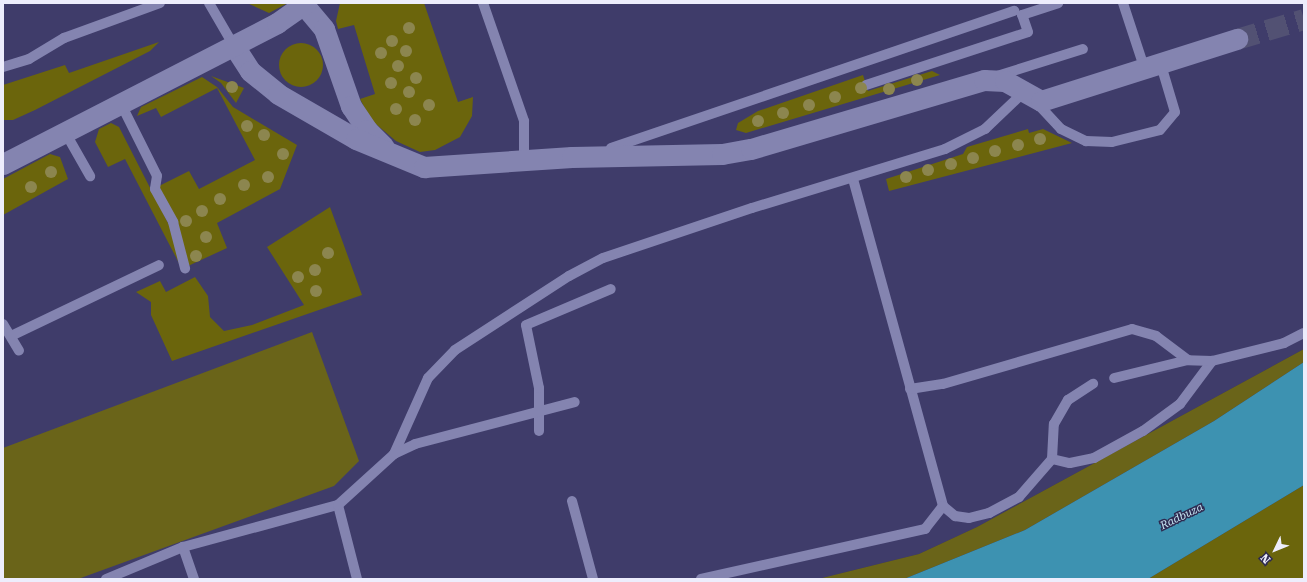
<!DOCTYPE html>
<style>
body{margin:0}
#map{position:relative;width:1307px;height:582px;overflow:hidden;background:#37355b;font-family:"Roboto Serif",serif}
div>[style]{position:absolute}
.built>*{inset:0;background:#3f3c6a}
.green>*{inset:0;background:#6b650c}
.round{border-radius:50%}
.forest>*{inset:0;background:#6a6419}
.water>*{inset:0;background:#3d92b1}
.street-tunnel>*{height:21px;margin-top:-10.5px;transform-origin:0;background:repeating-linear-gradient(90deg,#525173 0 21px,transparent 0 31px)}
.lane>*{height:10px;margin:-5px;padding:0 5px;transform-origin:5px;border-radius:5px;background:#8484b0}
.street>*{height:21px;margin:-10.5px;padding:0 10.5px;transform-origin:10.5px;border-radius:10.5px;background:#8484b0}
.trees>*{width:12px;height:12px;margin:-6px;border-radius:50%;background:#8c864f}
span{translate:-50% -50%;white-space:nowrap;text-align:center;line-height:1.15;-webkit-text-stroke:3px #2d2a50;paint-order:stroke}
.water-label{font-size:11px;color:#c4e3f0;font-style:italic}
.frame{position:absolute;inset:0;border:4px solid #ededfc;pointer-events:none}
.north{position:absolute;left:1255px;top:530px;width:40px;height:40px;-webkit-text-stroke:3px #2d2a50;paint-order:stroke;rotate:227deg;font-size:11px;font-weight:700;line-height:16px;text-align:center;color:#ededfc}
.north::after{content:'';display:block;margin:auto;width:14px;height:18px;background:#ededfc;clip-path:polygon(50% 0,100% 100%,50% 72%,0 100%)}
</style>
<div id="map">
<div class="built">
<div style="clip-path:polygon(3px 3px,1304px 3px,1304px 349px,977px 527px,919px 554px,818px 579px,3px 579px)"></div>
</div>
<div class="green">
<div style="clip-path:polygon(247px 3px,288px 3px,269px 13px)"></div>
<div style="clip-path:polygon(340px 3px,424px 3px,458px 102px,473px 97px,472px 116px,460px 137px,435px 150px,420px 152px,396px 141px,371px 120px,360px 99px,375px 94px,354px 25px,338px 29px,336px 21px)"></div>
<div style="clip-path:polygon(159px 42px,150px 51px,35px 110px,13px 120px,3px 120px,3px 85px,65px 65px,69px 73px)"></div>
<div class="round" style="left:279px;top:43px;width:44px;height:44px"></div>
<div style="clip-path:polygon(932px 71px,940px 75px,746px 133px,736px 130px,738px 123px,758px 111px,863px 75px,868px 91px)"></div>
<div style="clip-path:polygon(211px 76px,244px 88px,236px 103px,221px 83px)"></div>
<div style="clip-path:polygon(202px 77px,217px 87px,233px 107px,297px 145px,280px 189px,217px 223px,227px 248px,188px 266px,159px 186px,189px 171px,199px 189px,255px 160px,217px 88px,161px 117px,156px 108px,137px 116px,141px 107px)"></div>
<div style="clip-path:polygon(111px 123px,119px 127px,169px 225px,182px 269px,125px 159px,108px 167px,95px 142px,99px 129px)"></div>
<div style="clip-path:polygon(1028px 129px,1029px 133px,1043px 129px,1072px 143px,889px 191px,886px 179px,963px 154px,967px 147px)"></div>
<div style="clip-path:polygon(50px 154px,60px 157px,68px 179px,3px 215px,3px 179px)"></div>
<div style="clip-path:polygon(330px 207px,362px 295px,172px 361px,151px 315px,151px 302px,136px 292px,160px 281px,166px 292px,195px 277px,208px 296px,210px 317px,224px 331px,252px 325px,304px 305px,267px 247px)"></div>
<div style="clip-path:polygon(1304px 485px,1304px 579px,1148px 579px)"></div>
</div>
<div class="forest">
<div style="clip-path:polygon(312px 332px,359px 461px,334px 486px,78px 579px,3px 579px,3px 448px)"></div>
<div style="clip-path:polygon(1304px 349px,1304px 362px,1214px 421px,1025px 530px,904px 579px,818px 579px,919px 554px,977px 527px)"></div>
</div>
<div class="water">
<div style="clip-path:polygon(1304px 362px,1304px 485px,1148px 579px,904px 579px,1025px 530px,1214px 421px)"></div>
</div>
<div class="street-tunnel">
<div style="left:1237px;top:39px;width:70px;rotate:-16.6deg"></div>
</div>
<div class="lane">
<div style="left:209px;top:3px;width:50px;rotate:59.8deg"></div>
<div style="left:483px;top:3px;width:125px;rotate:70.8deg"></div>
<div style="left:524px;top:121px;width:39px;rotate:90deg"></div>
<div style="left:1123px;top:3px;width:71px;rotate:71.8deg"></div>
<div style="left:3px;top:67px;width:27px;rotate:-17deg"></div>
<div style="left:29px;top:59px;width:41px;rotate:-31deg"></div>
<div style="left:64px;top:38px;width:102px;rotate:-20deg"></div>
<div style="left:997px;top:76px;width:90px;rotate:-17.4deg"></div>
<div style="left:866px;top:85px;width:170px;rotate:-18.1deg"></div>
<div style="left:1028px;top:32px;width:18px;rotate:-109deg"></div>
<div style="left:1022px;top:15px;width:38px;rotate:-18deg"></div>
<div style="left:1035px;top:101px;width:38px;rotate:47deg"></div>
<div style="left:1061px;top:129px;width:28px;rotate:26deg"></div>
<div style="left:1086px;top:141px;width:26px;rotate:2deg"></div>
<div style="left:1112px;top:142px;width:49px;rotate:-14deg"></div>
<div style="left:1160px;top:130px;width:23px;rotate:-50deg"></div>
<div style="left:1175px;top:112px;width:49px;rotate:-106.6deg"></div>
<div style="left:121px;top:104px;width:80px;rotate:63.4deg"></div>
<div style="left:157px;top:176px;width:13px;rotate:99deg"></div>
<div style="left:155px;top:189px;width:38px;rotate:61deg"></div>
<div style="left:173px;top:222px;width:48px;rotate:75.4deg"></div>
<div style="left:65px;top:132px;width:51px;rotate:60.4deg"></div>
<div style="left:611px;top:148px;width:426px;rotate:-18.8deg"></div>
<div style="left:853px;top:179px;width:339px;rotate:74.6deg"></div>
<div style="left:943px;top:506px;width:16px;rotate:40deg"></div>
<div style="left:955px;top:516px;width:14px;rotate:8deg"></div>
<div style="left:969px;top:518px;width:21px;rotate:-14deg"></div>
<div style="left:989px;top:513px;width:34px;rotate:-28deg"></div>
<div style="left:1019px;top:497px;width:50px;rotate:-49deg"></div>
<div style="left:1052px;top:459px;width:35px;rotate:-87deg"></div>
<div style="left:1054px;top:424px;width:28px;rotate:-60deg"></div>
<div style="left:1068px;top:400px;width:30px;rotate:-33deg"></div>
<div style="left:3px;top:324px;width:31px;rotate:59deg"></div>
<div style="left:11px;top:336px;width:164px;rotate:-25.6deg"></div>
<div style="left:1212px;top:361px;width:74px;rotate:-14deg"></div>
<div style="left:1284px;top:343px;width:22px;rotate:-27deg"></div>
<div style="left:910px;top:389px;width:33px;rotate:-9deg"></div>
<div style="left:943px;top:384px;width:197px;rotate:-16.2deg"></div>
<div style="left:1132px;top:329px;width:25px;rotate:16deg"></div>
<div style="left:1156px;top:336px;width:40px;rotate:37deg"></div>
<div style="left:539px;top:431px;width:43px;rotate:-90deg"></div>
<div style="left:539px;top:388px;width:64px;rotate:-101.7deg"></div>
<div style="left:526px;top:325px;width:92px;rotate:-23deg"></div>
<div style="left:394px;top:454px;width:83px;rotate:-65.9deg"></div>
<div style="left:428px;top:378px;width:39px;rotate:-46deg"></div>
<div style="left:455px;top:350px;width:136px;rotate:-33deg"></div>
<div style="left:569px;top:276px;width:38px;rotate:-28deg"></div>
<div style="left:603px;top:258px;width:157px;rotate:-18.6deg"></div>
<div style="left:752px;top:208px;width:202px;rotate:-17deg"></div>
<div style="left:945px;top:149px;width:45px;rotate:-26.6deg"></div>
<div style="left:985px;top:129px;width:52px;rotate:-43.5deg"></div>
<div style="left:1052px;top:459px;width:18px;rotate:13deg"></div>
<div style="left:1070px;top:463px;width:25px;rotate:-12deg"></div>
<div style="left:1094px;top:458px;width:56px;rotate:-28.9deg"></div>
<div style="left:1143px;top:431px;width:46px;rotate:-36.1deg"></div>
<div style="left:1180px;top:404px;width:54px;rotate:-53.3deg"></div>
<div style="left:1212px;top:361px;width:24px;rotate:-178deg"></div>
<div style="left:1188px;top:360px;width:76px;rotate:166.3deg"></div>
<div style="left:572px;top:501px;width:81px;rotate:74.9deg"></div>
<div style="left:106px;top:579px;width:83px;rotate:-22.6deg"></div>
<div style="left:194px;top:579px;width:34px;rotate:-109deg"></div>
<div style="left:183px;top:547px;width:161px;rotate:-15.2deg"></div>
<div style="left:357px;top:579px;width:76px;rotate:-104.4deg"></div>
<div style="left:338px;top:505px;width:76px;rotate:-42.3deg"></div>
<div style="left:394px;top:454px;width:23px;rotate:-25deg"></div>
<div style="left:415px;top:444px;width:165px;rotate:-14.7deg"></div>
<div style="left:701px;top:579px;width:230px;rotate:-12.6deg"></div>
<div style="left:925px;top:529px;width:29px;rotate:-52deg"></div>
</div>
<div class="street">
<div style="left:304px;top:5px;width:31px;rotate:50deg"></div>
<div style="left:324px;top:29px;width:82px;rotate:70.7deg"></div>
<div style="left:351px;top:106px;width:29px;rotate:56deg"></div>
<div style="left:367px;top:130px;width:23px;rotate:45deg"></div>
<div style="left:234px;top:46px;width:30px;rotate:57deg"></div>
<div style="left:250px;top:71px;width:36px;rotate:39deg"></div>
<div style="left:278px;top:94px;width:90px;rotate:30deg"></div>
<div style="left:356px;top:139px;width:74px;rotate:22.4deg"></div>
<div style="left:424px;top:167px;width:148px;rotate:-3.9deg"></div>
<div style="left:572px;top:157px;width:150px;rotate:-1.1deg"></div>
<div style="left:722px;top:154px;width:29px;rotate:-10deg"></div>
<div style="left:751px;top:149px;width:243px;rotate:-16.5deg"></div>
<div style="left:984px;top:80px;width:21px;rotate:3deg"></div>
<div style="left:1005px;top:81px;width:41px;rotate:29.1deg"></div>
<div style="left:1041px;top:101px;width:206px;rotate:-17.6deg"></div>
<div style="left:3px;top:164px;width:308px;rotate:-27.2deg"></div>
<div style="left:277px;top:23px;width:35px;rotate:-35deg"></div>
</div>
<div class="trees">
<div style="left:409px;top:28px"></div>
<div style="left:392px;top:41px"></div>
<div style="left:406px;top:51px"></div>
<div style="left:381px;top:53px"></div>
<div style="left:398px;top:66px"></div>
<div style="left:416px;top:78px"></div>
<div style="left:917px;top:80px"></div>
<div style="left:391px;top:83px"></div>
<div style="left:232px;top:87px"></div>
<div style="left:861px;top:88px"></div>
<div style="left:889px;top:89px"></div>
<div style="left:409px;top:92px"></div>
<div style="left:835px;top:97px"></div>
<div style="left:429px;top:105px"></div>
<div style="left:809px;top:105px"></div>
<div style="left:396px;top:109px"></div>
<div style="left:783px;top:113px"></div>
<div style="left:415px;top:120px"></div>
<div style="left:758px;top:121px"></div>
<div style="left:247px;top:126px"></div>
<div style="left:264px;top:135px"></div>
<div style="left:1040px;top:139px"></div>
<div style="left:1018px;top:145px"></div>
<div style="left:995px;top:151px"></div>
<div style="left:283px;top:154px"></div>
<div style="left:973px;top:158px"></div>
<div style="left:951px;top:164px"></div>
<div style="left:928px;top:170px"></div>
<div style="left:51px;top:172px"></div>
<div style="left:268px;top:177px"></div>
<div style="left:906px;top:177px"></div>
<div style="left:244px;top:185px"></div>
<div style="left:31px;top:187px"></div>
<div style="left:220px;top:199px"></div>
<div style="left:202px;top:211px"></div>
<div style="left:186px;top:221px"></div>
<div style="left:206px;top:237px"></div>
<div style="left:328px;top:253px"></div>
<div style="left:196px;top:256px"></div>
<div style="left:315px;top:270px"></div>
<div style="left:298px;top:277px"></div>
<div style="left:316px;top:291px"></div>
</div>
<div class="water-label">
<span style="left:1182px;top:517px;rotate:-26deg">Radbuza</span>
</div>
<div class="frame"></div>
<div class="north">N</div>
</div>
